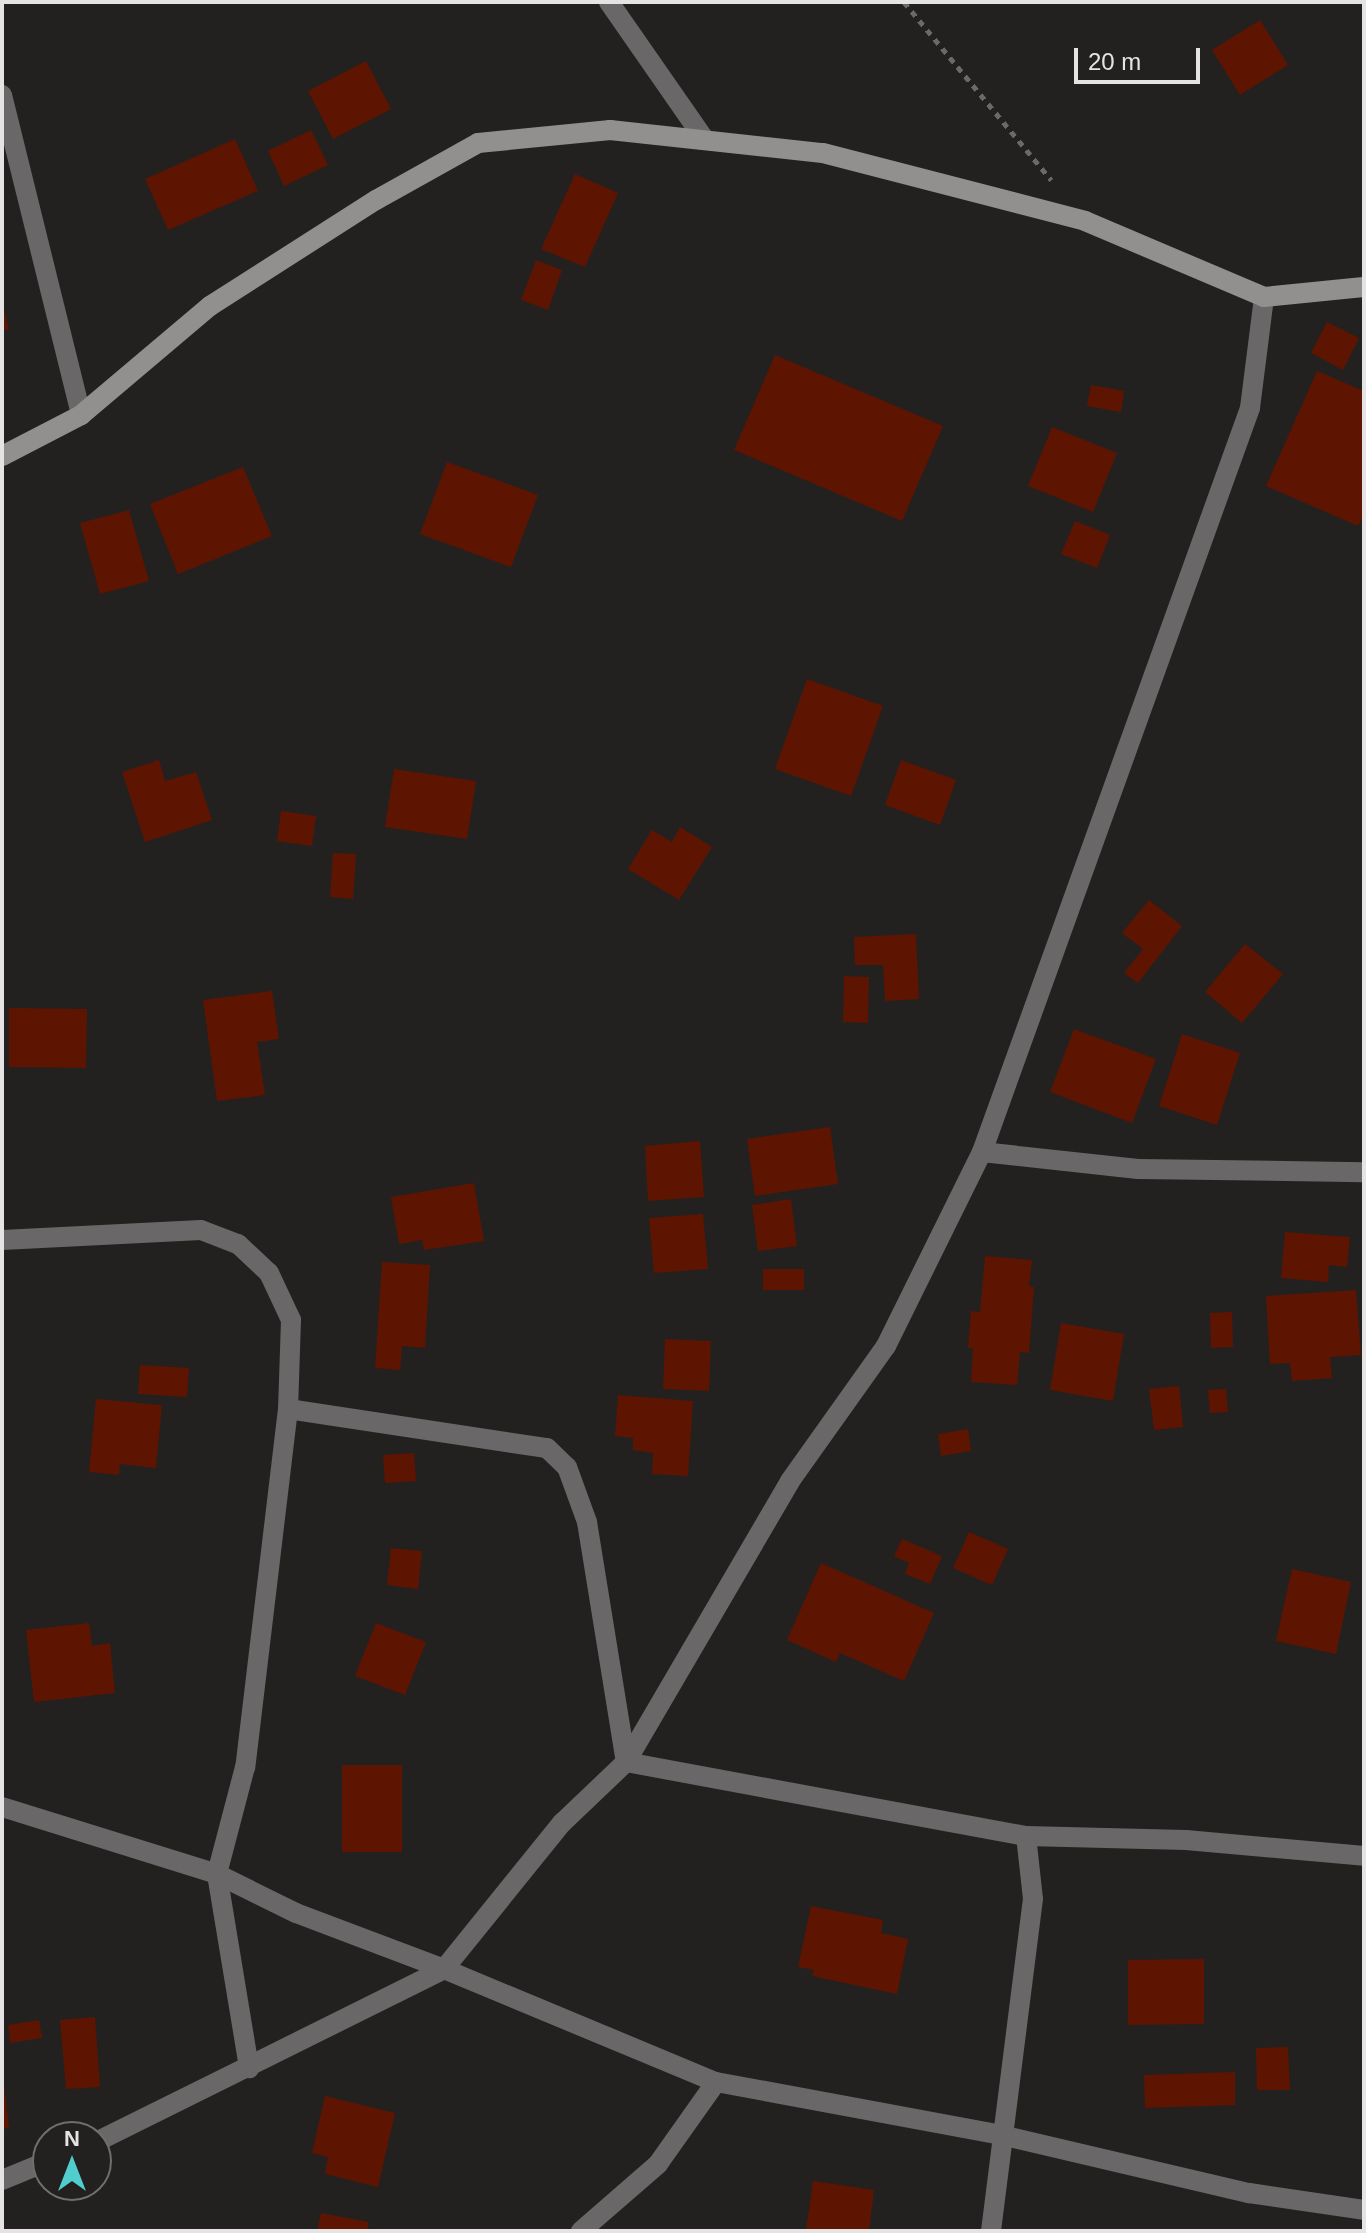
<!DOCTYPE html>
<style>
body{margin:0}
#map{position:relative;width:1366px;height:2233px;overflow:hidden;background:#232020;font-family:Helvetica,sans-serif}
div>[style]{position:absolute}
.building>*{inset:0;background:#5d1502}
.path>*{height:5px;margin-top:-2.5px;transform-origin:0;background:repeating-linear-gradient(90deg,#6c6969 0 6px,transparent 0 12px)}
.street>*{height:20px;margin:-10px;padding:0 10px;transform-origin:10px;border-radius:10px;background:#696767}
.secondary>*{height:20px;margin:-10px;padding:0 10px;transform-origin:10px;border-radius:10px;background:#928f8f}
span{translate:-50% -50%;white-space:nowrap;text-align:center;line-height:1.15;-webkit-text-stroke:6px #232020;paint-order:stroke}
.frame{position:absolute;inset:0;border:4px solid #e5e3e3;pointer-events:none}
.north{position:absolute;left:32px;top:2121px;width:80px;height:80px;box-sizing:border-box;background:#232020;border:2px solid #716e6e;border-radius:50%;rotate:0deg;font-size:22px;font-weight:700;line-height:32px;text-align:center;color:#e5e3e3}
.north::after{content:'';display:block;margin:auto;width:28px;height:36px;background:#52cdcd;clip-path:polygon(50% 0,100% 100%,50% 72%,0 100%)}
.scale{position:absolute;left:1074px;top:48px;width:126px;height:36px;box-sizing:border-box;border:4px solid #e5e3e3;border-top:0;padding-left:10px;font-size:24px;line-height:28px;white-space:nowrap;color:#e5e3e3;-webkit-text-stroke:6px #232020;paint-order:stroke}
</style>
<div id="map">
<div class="building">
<div style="clip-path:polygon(1260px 20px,1288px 65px,1240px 95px,1212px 50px)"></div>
<div style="clip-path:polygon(366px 61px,391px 109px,333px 139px,308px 91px)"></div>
<div style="clip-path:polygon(311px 130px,328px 165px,284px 186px,268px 151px)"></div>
<div style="clip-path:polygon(235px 139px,258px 191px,168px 230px,145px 179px)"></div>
<div style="clip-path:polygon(575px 174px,618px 193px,585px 267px,541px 249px)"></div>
<div style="clip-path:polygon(536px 260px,562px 270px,548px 310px,521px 300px)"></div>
<div style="clip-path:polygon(3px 306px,9px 329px,2px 331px,2px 307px)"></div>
<div style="clip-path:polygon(1327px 322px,1359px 338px,1343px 370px,1311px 353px)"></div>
<div style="clip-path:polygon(775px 355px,943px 426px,902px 521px,734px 450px)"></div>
<div style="clip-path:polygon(1317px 371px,1364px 391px,1364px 514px,1358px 526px,1266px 486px)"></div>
<div style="clip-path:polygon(1091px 385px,1124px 391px,1121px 412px,1087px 406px)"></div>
<div style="clip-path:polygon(1052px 427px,1117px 453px,1093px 512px,1028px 486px)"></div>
<div style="clip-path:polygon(447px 462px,538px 495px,511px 567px,420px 534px)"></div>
<div style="clip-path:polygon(243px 467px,272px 536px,178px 574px,150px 504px)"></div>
<div style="clip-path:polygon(129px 510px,149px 581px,100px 594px,80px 523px)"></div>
<div style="clip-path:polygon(1075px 521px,1110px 535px,1097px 568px,1061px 554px)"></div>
<div style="clip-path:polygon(807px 679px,883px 706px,851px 796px,775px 769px)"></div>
<div style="clip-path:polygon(159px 760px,165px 781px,196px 772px,212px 820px,145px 842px,122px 772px)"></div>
<div style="clip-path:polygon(901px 760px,956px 780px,940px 825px,885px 805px)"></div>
<div style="clip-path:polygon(394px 769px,476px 781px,467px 839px,385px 827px)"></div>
<div style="clip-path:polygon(281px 811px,316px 816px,312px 846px,277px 841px)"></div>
<div style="clip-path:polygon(680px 827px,712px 847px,679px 900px,628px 869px,652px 830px,672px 842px)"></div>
<div style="clip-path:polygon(333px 853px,356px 854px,353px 899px,330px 897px)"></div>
<div style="clip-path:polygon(1149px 900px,1182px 926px,1138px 983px,1124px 973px,1143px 949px,1122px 933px)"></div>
<div style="clip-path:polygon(916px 934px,919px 999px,885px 1001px,883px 965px,855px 965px,854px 937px)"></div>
<div style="clip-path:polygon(1245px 944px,1283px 974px,1242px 1023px,1205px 992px)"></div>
<div style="clip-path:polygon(844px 976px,869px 977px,868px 1023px,843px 1022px)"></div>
<div style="clip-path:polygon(272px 991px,279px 1039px,257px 1042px,265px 1095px,217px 1101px,203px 1000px)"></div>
<div style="clip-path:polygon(9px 1008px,87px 1009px,86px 1068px,9px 1067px)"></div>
<div style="clip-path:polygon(1074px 1029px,1156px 1059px,1132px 1123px,1050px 1092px)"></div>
<div style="clip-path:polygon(1182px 1034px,1240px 1053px,1217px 1125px,1159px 1106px)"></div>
<div style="clip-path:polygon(830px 1127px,838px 1184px,755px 1196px,747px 1139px)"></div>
<div style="clip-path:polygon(700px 1141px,704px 1197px,648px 1201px,645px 1146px)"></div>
<div style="clip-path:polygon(474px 1183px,484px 1241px,424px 1250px,422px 1240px,399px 1244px,391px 1197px)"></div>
<div style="clip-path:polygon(791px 1199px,797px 1246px,758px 1251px,752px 1205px)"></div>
<div style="clip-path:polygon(703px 1214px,708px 1269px,654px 1273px,649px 1218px)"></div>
<div style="clip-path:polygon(1285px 1232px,1350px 1237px,1347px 1267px,1329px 1265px,1328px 1282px,1281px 1278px)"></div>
<div style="clip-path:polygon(985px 1256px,1032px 1260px,1029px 1286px,1034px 1287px,1029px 1353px,1020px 1352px,1017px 1385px,971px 1382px,973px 1348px,968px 1348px,971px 1311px,980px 1312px)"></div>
<div style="clip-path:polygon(382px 1262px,430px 1265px,425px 1348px,402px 1346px,400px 1370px,375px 1368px)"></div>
<div style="clip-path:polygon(763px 1269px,804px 1269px,804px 1290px,763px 1290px)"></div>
<div style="clip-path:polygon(1356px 1290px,1361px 1355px,1330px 1357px,1332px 1378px,1292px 1381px,1290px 1363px,1270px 1364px,1266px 1296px)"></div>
<div style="clip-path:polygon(1232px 1312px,1233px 1347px,1211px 1348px,1210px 1313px)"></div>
<div style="clip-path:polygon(1061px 1323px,1124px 1334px,1113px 1401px,1050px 1390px)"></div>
<div style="clip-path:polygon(665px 1339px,711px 1341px,709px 1391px,663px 1389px)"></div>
<div style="clip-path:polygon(140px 1365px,189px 1368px,187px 1397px,138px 1394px)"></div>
<div style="clip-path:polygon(1179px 1386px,1183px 1427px,1154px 1430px,1149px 1389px)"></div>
<div style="clip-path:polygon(1226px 1389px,1228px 1412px,1210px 1413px,1208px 1390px)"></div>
<div style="clip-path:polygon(618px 1395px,693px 1401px,688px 1476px,652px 1474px,653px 1453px,633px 1450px,633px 1438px,615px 1436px)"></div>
<div style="clip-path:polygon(96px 1399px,162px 1405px,156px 1468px,120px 1464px,119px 1475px,89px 1472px)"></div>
<div style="clip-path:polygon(968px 1429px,971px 1451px,941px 1456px,938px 1434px)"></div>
<div style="clip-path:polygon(414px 1453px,416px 1481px,385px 1483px,383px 1455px)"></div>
<div style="clip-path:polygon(969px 1532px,1008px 1549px,992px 1585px,953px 1568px)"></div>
<div style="clip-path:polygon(902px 1539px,942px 1556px,930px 1584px,905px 1574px,909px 1563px,894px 1556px)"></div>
<div style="clip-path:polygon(391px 1548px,422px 1551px,418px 1589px,387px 1585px)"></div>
<div style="clip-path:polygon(821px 1563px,934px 1613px,904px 1681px,840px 1653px,836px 1662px,787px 1640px)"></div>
<div style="clip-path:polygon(1292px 1569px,1351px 1582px,1336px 1654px,1276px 1641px)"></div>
<div style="clip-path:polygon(89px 1623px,92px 1646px,110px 1643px,115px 1693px,34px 1702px,26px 1630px)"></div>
<div style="clip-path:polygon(376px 1623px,426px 1642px,405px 1695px,355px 1676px)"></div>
<div style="clip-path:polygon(342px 1765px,402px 1765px,402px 1852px,342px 1852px)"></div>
<div style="clip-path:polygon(811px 1906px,883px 1920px,881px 1933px,908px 1939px,897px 1994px,812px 1976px,814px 1970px,798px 1967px)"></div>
<div style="clip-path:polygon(1204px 1959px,1204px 2024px,1128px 2025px,1128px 1960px)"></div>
<div style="clip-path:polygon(95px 2017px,100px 2087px,66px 2089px,60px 2020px)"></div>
<div style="clip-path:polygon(39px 2020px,42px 2038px,10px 2043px,8px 2025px)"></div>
<div style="clip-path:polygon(1288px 2047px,1290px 2090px,1257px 2090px,1256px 2048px)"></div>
<div style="clip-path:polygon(2px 2067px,9px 2128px,2px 2129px)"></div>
<div style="clip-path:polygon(1235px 2072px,1235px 2105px,1145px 2108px,1144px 2075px)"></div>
<div style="clip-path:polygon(325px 2096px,395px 2113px,378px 2187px,325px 2174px,328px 2157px,312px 2153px)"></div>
<div style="clip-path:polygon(813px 2181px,874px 2190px,869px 2231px,806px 2231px)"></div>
<div style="clip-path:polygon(321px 2213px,369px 2222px,367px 2231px,317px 2231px)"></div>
</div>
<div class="path">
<div style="left:904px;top:2px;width:231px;rotate:50.4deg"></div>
</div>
<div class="street">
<div style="left:609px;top:2px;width:165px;rotate:55.2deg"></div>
<div style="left:2px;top:95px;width:330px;rotate:76.1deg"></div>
<div style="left:982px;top:1152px;width:157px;rotate:6.2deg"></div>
<div style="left:1138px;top:1169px;width:226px;rotate:0.8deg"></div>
<div style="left:2px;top:1240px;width:199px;rotate:-2.9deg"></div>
<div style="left:201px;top:1230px;width:40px;rotate:21deg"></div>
<div style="left:238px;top:1244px;width:42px;rotate:43.1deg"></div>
<div style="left:269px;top:1273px;width:52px;rotate:64.9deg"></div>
<div style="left:291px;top:1320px;width:89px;rotate:91.9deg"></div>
<div style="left:288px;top:1409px;width:361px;rotate:96.8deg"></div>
<div style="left:245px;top:1767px;width:111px;rotate:104.7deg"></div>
<div style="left:217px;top:1874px;width:197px;rotate:80.6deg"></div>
<div style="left:288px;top:1409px;width:262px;rotate:8.6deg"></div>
<div style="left:547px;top:1448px;width:28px;rotate:44deg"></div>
<div style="left:567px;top:1467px;width:59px;rotate:70deg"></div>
<div style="left:587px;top:1522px;width:243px;rotate:80.8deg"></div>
<div style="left:626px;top:1762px;width:407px;rotate:10.5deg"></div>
<div style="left:1026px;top:1836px;width:160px;rotate:1.4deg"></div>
<div style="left:1186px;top:1840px;width:179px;rotate:5.1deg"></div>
<div style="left:2px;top:1807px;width:225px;rotate:17.3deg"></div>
<div style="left:217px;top:1874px;width:88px;rotate:26.3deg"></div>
<div style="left:296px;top:1913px;width:158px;rotate:20.7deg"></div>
<div style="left:444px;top:1969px;width:295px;rotate:22.6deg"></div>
<div style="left:716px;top:2082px;width:290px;rotate:10.5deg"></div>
<div style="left:1001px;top:2135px;width:255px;rotate:13.2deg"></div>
<div style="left:1249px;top:2193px;width:116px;rotate:8.4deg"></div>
<div style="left:96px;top:2142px;width:389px;rotate:-26.4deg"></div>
<div style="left:444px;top:1969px;width:188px;rotate:-51.1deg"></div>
<div style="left:562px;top:1823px;width:88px;rotate:-43.6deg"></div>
<div style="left:626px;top:1762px;width:325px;rotate:-59.7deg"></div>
<div style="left:790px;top:1481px;width:166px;rotate:-54.6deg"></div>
<div style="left:886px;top:1346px;width:216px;rotate:-63.7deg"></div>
<div style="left:982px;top:1152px;width:791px;rotate:-70.19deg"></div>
<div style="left:1250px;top:408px;width:112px;rotate:-82.8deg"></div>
<div style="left:2px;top:2180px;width:50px;rotate:-22.4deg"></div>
<div style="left:581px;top:2231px;width:102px;rotate:-41deg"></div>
<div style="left:658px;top:2164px;width:100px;rotate:-54.7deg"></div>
<div style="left:991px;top:2231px;width:335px;rotate:-82.8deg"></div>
<div style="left:1033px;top:1899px;width:63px;rotate:-96.3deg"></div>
</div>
<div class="secondary">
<div style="left:2px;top:456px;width:89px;rotate:-27.4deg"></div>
<div style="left:81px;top:415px;width:169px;rotate:-40.2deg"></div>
<div style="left:210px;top:306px;width:197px;rotate:-32.6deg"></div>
<div style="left:376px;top:200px;width:117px;rotate:-29.2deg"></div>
<div style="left:478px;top:143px;width:133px;rotate:-5.6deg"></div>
<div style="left:610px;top:130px;width:214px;rotate:6.2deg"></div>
<div style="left:823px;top:153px;width:271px;rotate:14.5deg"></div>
<div style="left:1085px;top:221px;width:194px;rotate:23deg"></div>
<div style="left:1264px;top:297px;width:100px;rotate:-5.7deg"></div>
</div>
<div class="frame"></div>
<div class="north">N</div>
<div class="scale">20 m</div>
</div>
